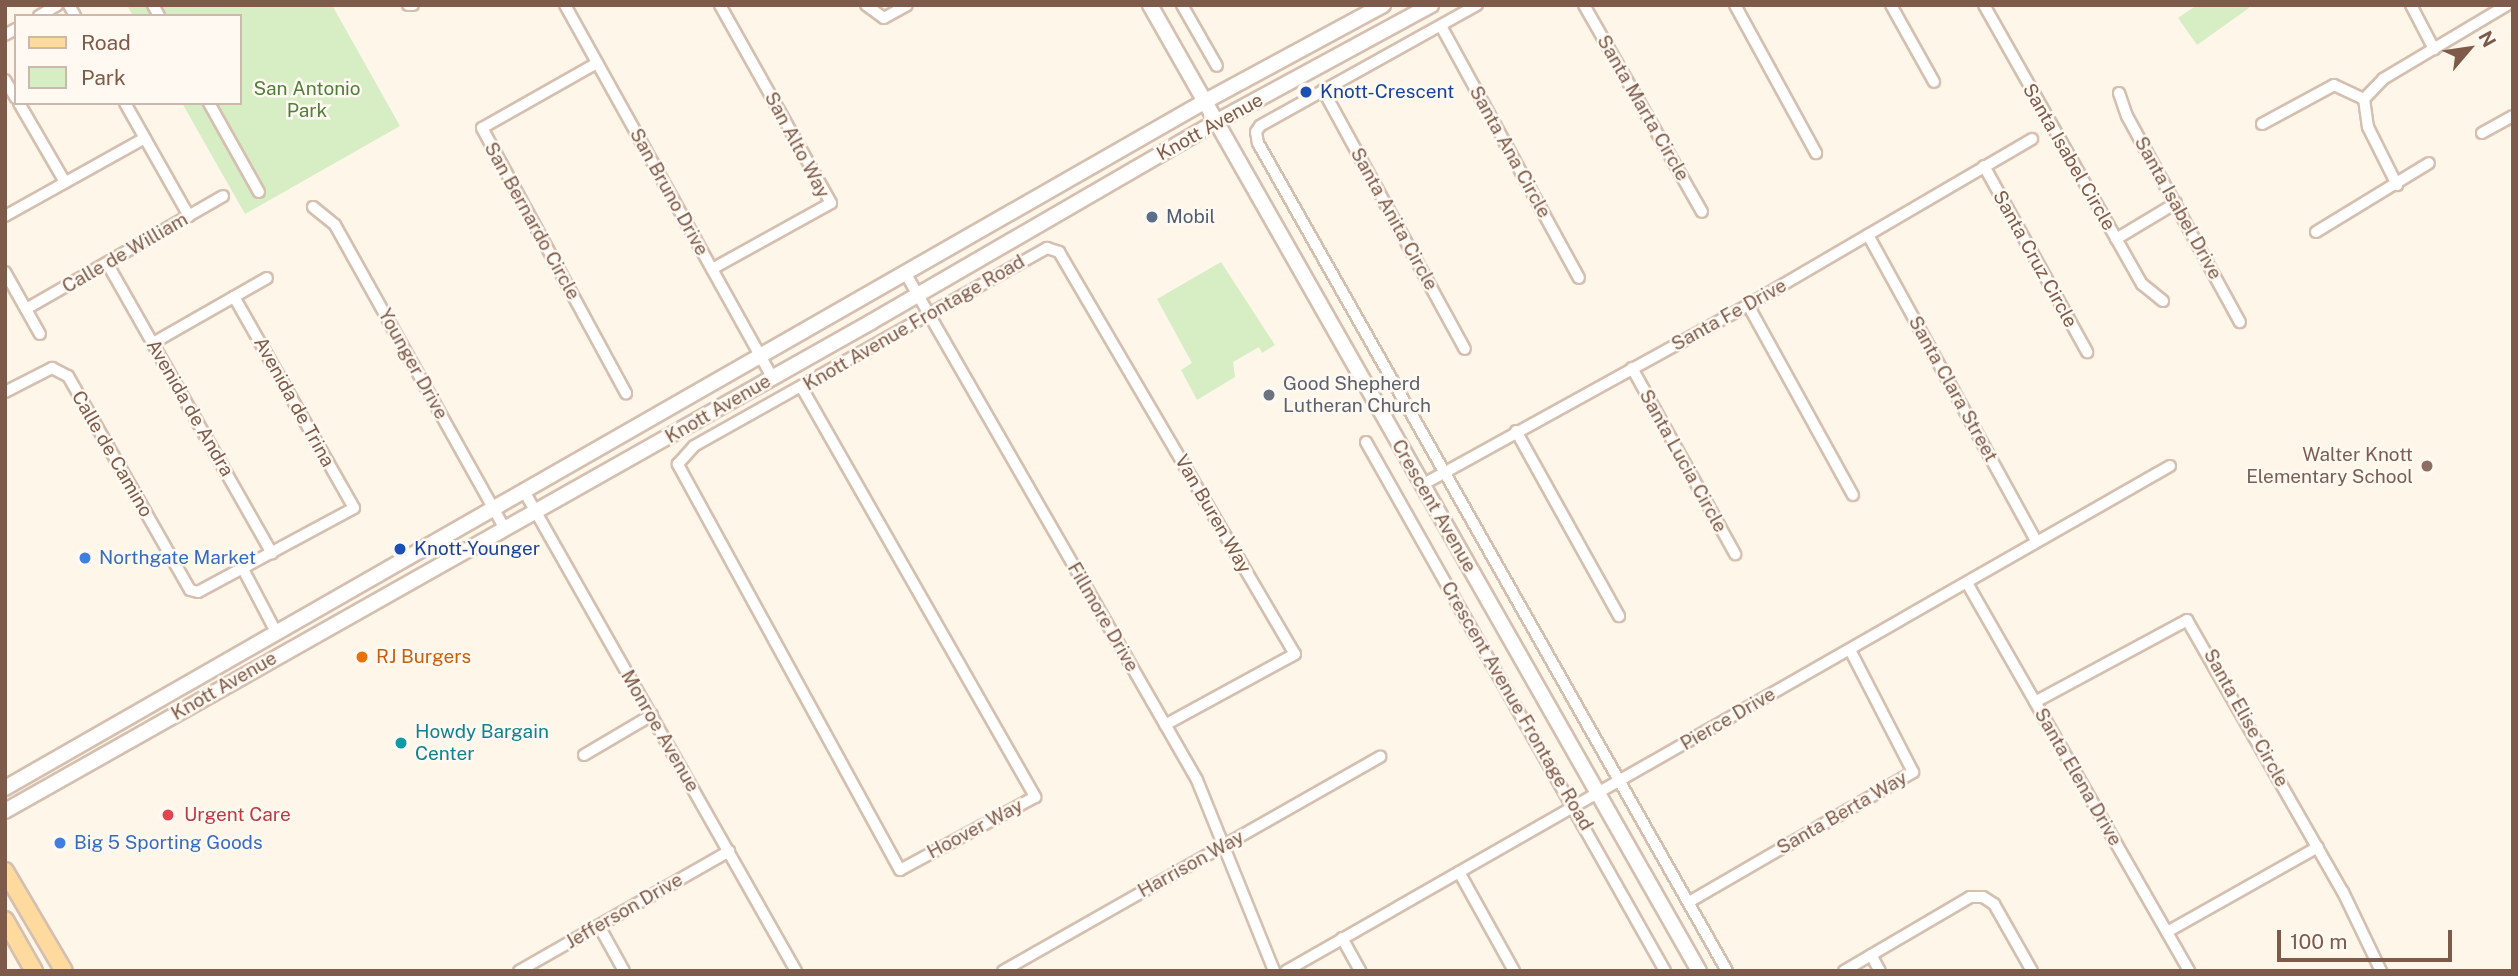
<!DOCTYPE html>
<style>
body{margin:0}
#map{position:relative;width:2518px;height:976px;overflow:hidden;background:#fef6e9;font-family:"Public Sans",sans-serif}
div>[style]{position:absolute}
.green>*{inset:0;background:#d7eec5}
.roads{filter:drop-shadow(2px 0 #d5bfaf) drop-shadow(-2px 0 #d5bfaf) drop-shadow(0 2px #d5bfaf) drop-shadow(0 -2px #d5bfaf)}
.street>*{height:10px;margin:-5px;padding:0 5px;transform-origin:5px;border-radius:5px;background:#fff}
.secondary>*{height:14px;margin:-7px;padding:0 7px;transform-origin:7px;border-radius:7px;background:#fff}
.primary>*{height:16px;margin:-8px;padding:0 8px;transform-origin:8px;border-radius:8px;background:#ffda9f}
.dots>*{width:19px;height:19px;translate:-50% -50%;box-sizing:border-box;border:4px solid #fff9f1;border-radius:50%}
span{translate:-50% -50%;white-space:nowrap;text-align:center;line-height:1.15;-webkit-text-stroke:5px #fff9f1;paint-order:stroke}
.park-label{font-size:19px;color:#517d3c}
.transit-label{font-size:19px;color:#164399}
.left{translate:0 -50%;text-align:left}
.street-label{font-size:19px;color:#7d5a49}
.service-label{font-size:19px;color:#4e5e75}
.worship-label{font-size:19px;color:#5b616d}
.education-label{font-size:19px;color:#785e54}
.right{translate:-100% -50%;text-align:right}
.shop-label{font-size:19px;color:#366cbe}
.food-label{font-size:19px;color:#c56008}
.culture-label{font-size:19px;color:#0d838f}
.health-label{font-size:19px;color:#be3a42}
.frame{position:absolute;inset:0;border:7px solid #7d5a49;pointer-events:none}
.legend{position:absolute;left:14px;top:14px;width:228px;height:91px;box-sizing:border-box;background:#fff9f1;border:2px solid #cbb9ae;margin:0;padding:9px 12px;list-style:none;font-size:21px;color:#7d5a49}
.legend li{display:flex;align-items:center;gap:14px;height:35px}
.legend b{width:35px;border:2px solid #cbb9ae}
.north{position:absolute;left:2434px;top:14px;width:70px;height:70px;-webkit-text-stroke:5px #fff9f1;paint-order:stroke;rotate:61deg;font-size:19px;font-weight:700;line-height:28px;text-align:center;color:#7d5a49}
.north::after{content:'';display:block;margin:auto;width:24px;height:32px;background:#7d5a49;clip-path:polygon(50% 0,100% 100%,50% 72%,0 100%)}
.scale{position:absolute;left:2277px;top:930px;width:175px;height:32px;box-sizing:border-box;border:4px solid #7d5a49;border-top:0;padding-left:9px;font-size:21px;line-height:24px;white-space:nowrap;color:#7d5a49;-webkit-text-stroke:5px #fff9f1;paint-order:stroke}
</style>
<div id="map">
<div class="green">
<div style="clip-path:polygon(127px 5px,332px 5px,400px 126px,245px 214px,182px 103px,240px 103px,240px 16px,133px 16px)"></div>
<div style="clip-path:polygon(2197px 5px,2248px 5px,2249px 8px,2197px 45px,2178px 18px)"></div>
<div style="clip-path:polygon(1221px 262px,1275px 345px,1262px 353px,1259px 347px,1233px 362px,1235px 377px,1197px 400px,1181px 370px,1192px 363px,1157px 299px)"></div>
</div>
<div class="roads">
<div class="street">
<div style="left:69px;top:5px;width:13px;rotate:61deg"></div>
<div style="left:153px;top:5px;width:13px;rotate:61deg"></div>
<div style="left:408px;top:5px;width:5px"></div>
<div style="left:565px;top:5px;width:427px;rotate:60.9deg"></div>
<div style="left:866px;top:5px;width:22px;rotate:36deg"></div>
<div style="left:884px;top:18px;width:26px;rotate:-29deg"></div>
<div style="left:1182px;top:5px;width:70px;rotate:60.2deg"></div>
<div style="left:1477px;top:5px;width:248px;rotate:150.9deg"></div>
<div style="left:1260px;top:126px;width:7px;rotate:124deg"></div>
<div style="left:1256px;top:132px;width:11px;rotate:80deg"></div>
<div style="left:1258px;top:143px;width:952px;rotate:60.47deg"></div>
<div style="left:1584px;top:5px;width:238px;rotate:60.3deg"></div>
<div style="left:1735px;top:5px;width:169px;rotate:61.3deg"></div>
<div style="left:1891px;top:5px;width:88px;rotate:60.8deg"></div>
<div style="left:1984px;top:5px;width:321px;rotate:60.5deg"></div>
<div style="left:2142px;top:284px;width:27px;rotate:39deg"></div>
<div style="left:2411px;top:5px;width:50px;rotate:62.4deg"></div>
<div style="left:39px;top:16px;width:21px;rotate:-31deg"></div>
<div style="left:1441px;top:26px;width:287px;rotate:61.3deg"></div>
<div style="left:5px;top:35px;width:13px;rotate:-29deg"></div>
<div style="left:597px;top:63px;width:132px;rotate:150.5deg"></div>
<div style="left:482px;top:128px;width:302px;rotate:61.5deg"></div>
<div style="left:5px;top:80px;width:21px;rotate:59deg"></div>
<div style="left:1323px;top:90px;width:295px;rotate:61.3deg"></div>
<div style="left:2119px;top:93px;width:24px;rotate:71deg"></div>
<div style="left:2127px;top:116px;width:235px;rotate:61.3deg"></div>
<div style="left:2364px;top:99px;width:28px;rotate:82deg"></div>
<div style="left:2368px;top:127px;width:65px;rotate:63.4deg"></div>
<div style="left:19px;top:103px;width:91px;rotate:59.8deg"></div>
<div style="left:125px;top:103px;width:130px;rotate:60.5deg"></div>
<div style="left:209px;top:103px;width:102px;rotate:60.7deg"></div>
<div style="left:2262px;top:124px;width:82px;rotate:-28.4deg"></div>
<div style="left:2334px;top:85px;width:33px;rotate:25deg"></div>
<div style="left:2364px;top:99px;width:28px;rotate:-46deg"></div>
<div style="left:2383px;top:79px;width:144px;rotate:-30.8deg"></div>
<div style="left:2482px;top:133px;width:35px;rotate:-29deg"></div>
<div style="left:1984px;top:166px;width:213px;rotate:61deg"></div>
<div style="left:313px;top:207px;width:28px;rotate:39deg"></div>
<div style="left:335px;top:225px;width:347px;rotate:60.8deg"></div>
<div style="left:5px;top:216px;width:160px;rotate:-29.1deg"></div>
<div style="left:2316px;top:232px;width:132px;rotate:-31.4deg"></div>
<div style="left:1868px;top:235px;width:350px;rotate:61.2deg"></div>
<div style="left:2116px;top:239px;width:70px;rotate:-31deg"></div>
<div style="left:107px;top:263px;width:334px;rotate:60.4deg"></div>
<div style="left:712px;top:269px;width:136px;rotate:-29deg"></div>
<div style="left:831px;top:203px;width:227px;rotate:-119.3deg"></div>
<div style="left:5px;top:272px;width:71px;rotate:60.6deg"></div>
<div style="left:907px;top:276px;width:581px;rotate:60.08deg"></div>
<div style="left:1197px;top:780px;width:206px;rotate:68deg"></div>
<div style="left:1748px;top:305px;width:217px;rotate:61.1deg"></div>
<div style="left:26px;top:309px;width:227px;rotate:-29.8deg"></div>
<div style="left:153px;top:343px;width:131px;rotate:-29.7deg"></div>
<div style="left:1632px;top:368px;width:213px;rotate:61deg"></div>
<div style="left:802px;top:388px;width:471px;rotate:60.3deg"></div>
<div style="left:1035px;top:797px;width:153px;rotate:151.6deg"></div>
<div style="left:900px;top:870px;width:463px;rotate:-118.7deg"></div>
<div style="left:678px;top:464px;width:24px;rotate:-48deg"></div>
<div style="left:694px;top:446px;width:405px;rotate:-29.3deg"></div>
<div style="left:1047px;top:248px;width:13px;rotate:18deg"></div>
<div style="left:1059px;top:252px;width:466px;rotate:59.6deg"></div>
<div style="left:1295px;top:654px;width:148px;rotate:151.4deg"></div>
<div style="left:5px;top:392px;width:53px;rotate:-27.1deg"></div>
<div style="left:52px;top:368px;width:18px;rotate:27deg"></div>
<div style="left:68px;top:376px;width:246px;rotate:60.3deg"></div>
<div style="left:190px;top:590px;width:8px;rotate:14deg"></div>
<div style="left:198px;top:592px;width:177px;rotate:-28.3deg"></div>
<div style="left:354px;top:508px;width:243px;rotate:-119.6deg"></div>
<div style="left:1516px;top:431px;width:212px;rotate:60.9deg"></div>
<div style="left:1366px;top:442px;width:608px;rotate:60.52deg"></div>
<div style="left:1422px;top:485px;width:372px;rotate:-28.9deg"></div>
<div style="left:1748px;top:305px;width:329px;rotate:-30.3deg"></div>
<div style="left:524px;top:491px;width:552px;rotate:60.46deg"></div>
<div style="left:243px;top:569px;width:69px;rotate:62.3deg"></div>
<div style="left:1967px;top:583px;width:447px;rotate:60.2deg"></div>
<div style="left:2035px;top:702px;width:173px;rotate:-28.3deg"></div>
<div style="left:2187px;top:620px;width:314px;rotate:60.2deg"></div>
<div style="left:2343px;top:892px;width:88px;rotate:64.3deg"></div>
<div style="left:584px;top:755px;width:79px;rotate:-30.5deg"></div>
<div style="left:1459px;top:872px;width:113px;rotate:60.9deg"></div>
<div style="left:1689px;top:902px;width:259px;rotate:-30.1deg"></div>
<div style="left:1913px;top:772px;width:137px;rotate:-117.3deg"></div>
<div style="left:599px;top:926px;width:51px;rotate:60.9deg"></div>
<div style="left:2167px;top:932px;width:173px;rotate:-29.4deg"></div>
<div style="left:1342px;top:938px;width:38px;rotate:61deg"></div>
<div style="left:1871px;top:955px;width:18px;rotate:61deg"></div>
<div style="left:519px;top:971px;width:242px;rotate:-29.7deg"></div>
<div style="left:1003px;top:971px;width:434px;rotate:-29.6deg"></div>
<div style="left:1286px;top:971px;width:1018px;rotate:-29.74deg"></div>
<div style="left:1844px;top:971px;width:146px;rotate:-30.4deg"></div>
<div style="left:1970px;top:897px;width:13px"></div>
<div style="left:1983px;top:897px;width:13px;rotate:32deg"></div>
<div style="left:1994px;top:904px;width:77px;rotate:60.4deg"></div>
</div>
<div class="secondary">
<div style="left:1150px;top:5px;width:1111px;rotate:60.39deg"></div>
<div style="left:5px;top:788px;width:1379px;rotate:-29.78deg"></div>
<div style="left:1202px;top:103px;width:206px;rotate:-28.4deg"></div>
<div style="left:5px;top:811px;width:995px;rotate:-29.45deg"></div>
<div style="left:871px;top:322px;width:397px;rotate:-30.1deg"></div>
<div style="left:1214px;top:123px;width:247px;rotate:-28.5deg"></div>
</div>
<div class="primary">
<div style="left:5px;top:871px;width:116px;rotate:59.5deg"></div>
<div style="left:5px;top:920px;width:59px;rotate:60.4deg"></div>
</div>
</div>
<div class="dots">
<div style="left:1306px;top:92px;background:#1a4fb4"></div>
<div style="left:1152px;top:217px;background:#5c6f8a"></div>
<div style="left:1269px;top:395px;background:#6b7280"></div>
<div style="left:2427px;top:466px;background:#8d6e63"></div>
<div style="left:400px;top:549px;background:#1a4fb4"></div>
<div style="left:85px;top:558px;background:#3f7fe0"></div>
<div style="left:362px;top:657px;background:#e8710a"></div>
<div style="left:401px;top:743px;background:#0f9aa8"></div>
<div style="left:168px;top:815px;background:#e0444e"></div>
<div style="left:60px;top:843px;background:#3f7fe0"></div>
</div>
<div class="park-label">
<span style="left:307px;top:100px">San Antonio<br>Park</span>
</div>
<div class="transit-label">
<span class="left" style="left:1320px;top:92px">Knott-Crescent</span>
<span class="left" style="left:414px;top:549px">Knott-Younger</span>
</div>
<div class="street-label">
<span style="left:1643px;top:108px;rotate:60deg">Santa Marta Circle</span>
<span style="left:1210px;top:127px;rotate:-29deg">Knott Avenue</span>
<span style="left:797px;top:145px;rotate:62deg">San Alto Way</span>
<span style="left:1510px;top:152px;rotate:61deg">Santa Ana Circle</span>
<span style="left:2069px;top:157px;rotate:60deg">Santa Isabel Circle</span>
<span style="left:669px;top:192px;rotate:61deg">San Bruno Drive</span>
<span style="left:2178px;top:208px;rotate:61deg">Santa Isabel Drive</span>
<span style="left:1394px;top:219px;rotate:61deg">Santa Anita Circle</span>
<span style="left:532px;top:221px;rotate:61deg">San Bernardo Circle</span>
<span style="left:125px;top:253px;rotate:-30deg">Calle de William</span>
<span style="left:2035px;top:259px;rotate:61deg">Santa Cruz Circle</span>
<span style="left:1729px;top:315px;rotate:-29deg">Santa Fe Drive</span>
<span style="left:914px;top:323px;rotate:-30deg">Knott Avenue Frontage Road</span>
<span style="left:413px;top:364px;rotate:61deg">Younger Drive</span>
<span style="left:1953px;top:389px;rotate:61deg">Santa Clara Street</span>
<span style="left:294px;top:402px;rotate:61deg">Avenida de Trina</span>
<span style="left:190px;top:408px;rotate:60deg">Avenida de Andra</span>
<span style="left:718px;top:409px;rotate:-30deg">Knott Avenue</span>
<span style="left:112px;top:454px;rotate:60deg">Calle de Camino</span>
<span style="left:1683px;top:461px;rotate:61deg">Santa Lucia Circle</span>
<span style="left:1434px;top:506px;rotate:60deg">Crescent Avenue</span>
<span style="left:1213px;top:514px;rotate:60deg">Van Buren Way</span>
<span style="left:1103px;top:617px;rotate:60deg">Fillmore Drive</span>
<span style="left:224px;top:686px;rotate:-30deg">Knott Avenue</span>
<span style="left:1517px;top:706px;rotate:60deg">Crescent Avenue Frontage Road</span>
<span style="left:2246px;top:718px;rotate:61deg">Santa Elise Circle</span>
<span style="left:1728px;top:719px;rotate:-30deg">Pierce Drive</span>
<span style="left:660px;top:731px;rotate:60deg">Monroe Avenue</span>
<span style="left:2078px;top:777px;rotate:60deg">Santa Elena Drive</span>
<span style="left:1842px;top:813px;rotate:-30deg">Santa Berta Way</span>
<span style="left:975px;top:829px;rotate:-28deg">Hoover Way</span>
<span style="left:1191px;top:864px;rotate:-29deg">Harrison Way</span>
<span style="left:624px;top:911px;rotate:-30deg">Jefferson Drive</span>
</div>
<div class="service-label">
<span class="left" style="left:1166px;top:217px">Mobil</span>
</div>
<div class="worship-label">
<span class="left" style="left:1283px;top:395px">Good Shepherd<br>Lutheran Church</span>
</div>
<div class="education-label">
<span class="right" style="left:2413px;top:466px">Walter Knott<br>Elementary School</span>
</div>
<div class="shop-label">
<span class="left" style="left:99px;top:558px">Northgate Market</span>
<span class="left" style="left:74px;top:843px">Big 5 Sporting Goods</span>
</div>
<div class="food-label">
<span class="left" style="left:376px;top:657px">RJ Burgers</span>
</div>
<div class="culture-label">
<span class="left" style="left:415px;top:743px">Howdy Bargain<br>Center</span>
</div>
<div class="health-label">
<span class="left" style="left:184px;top:815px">Urgent Care</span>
</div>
<div class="frame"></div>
<ul class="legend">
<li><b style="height:9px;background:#ffda9f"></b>Road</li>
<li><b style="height:19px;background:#d7eec5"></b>Park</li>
</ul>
<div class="north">N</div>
<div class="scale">100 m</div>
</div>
